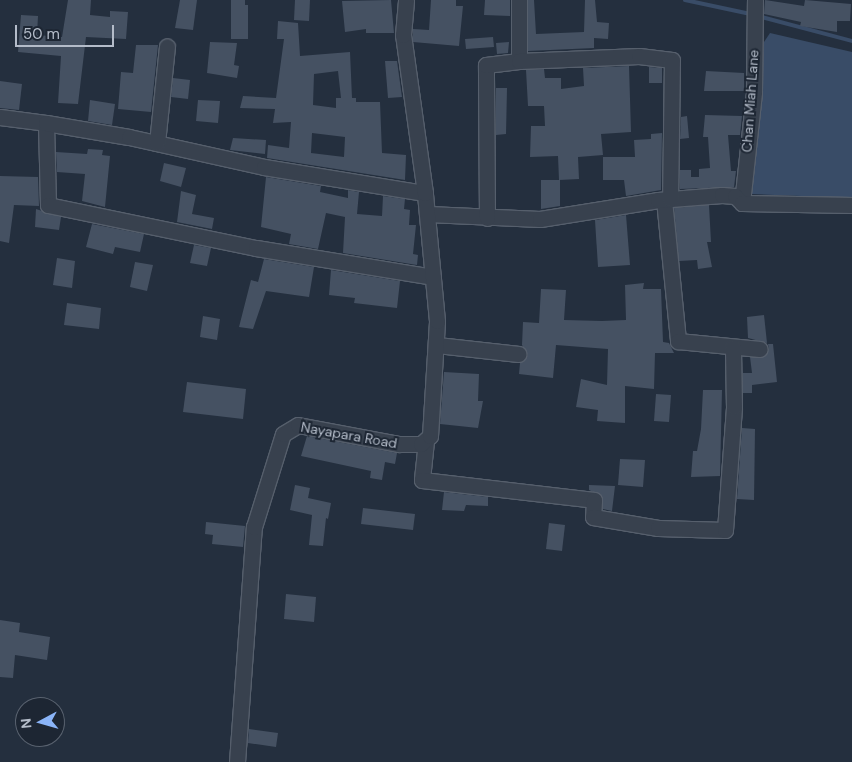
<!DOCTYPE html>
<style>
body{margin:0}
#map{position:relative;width:852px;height:762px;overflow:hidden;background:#242f3e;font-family:"DM Sans",sans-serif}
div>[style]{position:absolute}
.water>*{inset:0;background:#394c67}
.stream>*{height:4px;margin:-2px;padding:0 2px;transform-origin:2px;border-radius:2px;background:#394c67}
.building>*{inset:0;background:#455162}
.roads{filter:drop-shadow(1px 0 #565f6c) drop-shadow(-1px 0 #565f6c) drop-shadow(0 1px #565f6c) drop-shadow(0 -1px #565f6c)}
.minor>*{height:15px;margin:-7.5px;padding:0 7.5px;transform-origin:7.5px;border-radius:7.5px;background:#38414e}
span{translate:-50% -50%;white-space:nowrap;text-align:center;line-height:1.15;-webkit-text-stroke:4px #1d2633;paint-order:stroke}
.street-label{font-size:14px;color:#b4bcc9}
.north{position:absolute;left:15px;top:697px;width:50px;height:50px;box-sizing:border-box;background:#1d2633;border:1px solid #59626f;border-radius:50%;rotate:264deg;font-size:14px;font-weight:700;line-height:20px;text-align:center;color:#b4bcc9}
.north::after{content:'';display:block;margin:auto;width:18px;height:22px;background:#8ab4f8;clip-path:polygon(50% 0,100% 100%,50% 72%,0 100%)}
.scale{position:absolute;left:15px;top:25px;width:99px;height:22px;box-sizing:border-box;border:2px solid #b4bcc9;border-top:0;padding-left:6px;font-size:15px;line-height:18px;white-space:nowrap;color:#b4bcc9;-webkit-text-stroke:4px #1d2633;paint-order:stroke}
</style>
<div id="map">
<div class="water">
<div style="clip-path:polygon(770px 33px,852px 52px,852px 198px,751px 194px,764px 42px)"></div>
</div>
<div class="stream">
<div style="left:685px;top:0;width:67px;rotate:12deg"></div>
<div style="left:758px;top:16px;width:97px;rotate:14.9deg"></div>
</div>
<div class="building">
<div style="clip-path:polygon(68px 0,91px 0,90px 15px,110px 17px,110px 11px,128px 12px,126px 39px,86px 37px,78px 104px,58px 103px,61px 56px,18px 52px,21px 15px,38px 16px,37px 35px,62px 37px)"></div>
<div style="clip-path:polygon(180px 0,197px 0,193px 30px,175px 28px)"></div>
<div style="clip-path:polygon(231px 0,245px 0,245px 5px,248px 5px,248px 39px,231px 39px)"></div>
<div style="clip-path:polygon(295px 0,310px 0,309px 21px,294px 20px)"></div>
<div style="clip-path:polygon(391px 0,394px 33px,366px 33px,366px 29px,345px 32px,342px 1px)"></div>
<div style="clip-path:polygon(431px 0,456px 0,456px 6px,463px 6px,459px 46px,413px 42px,413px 29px,429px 30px)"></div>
<div style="clip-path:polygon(485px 0,510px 0,510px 16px,484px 15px)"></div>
<div style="clip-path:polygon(528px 0,534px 0,536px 34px,584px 32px,585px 0,595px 0,597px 22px,609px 23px,608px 39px,594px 38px,594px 48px,528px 51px)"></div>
<div style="clip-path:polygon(765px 0,804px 6px,805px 0,851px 4px,850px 21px,837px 21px,837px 32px,800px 26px,801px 22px,764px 14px)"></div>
<div style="clip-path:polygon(evenodd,278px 21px,298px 23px,300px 56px,350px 52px,352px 98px,356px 98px,356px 102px,380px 102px,382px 153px,406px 155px,405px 180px,267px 158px,268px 145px,289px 148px,291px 122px,273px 123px,275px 109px,240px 108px,243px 96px,276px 98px,284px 39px,277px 39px,278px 21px,338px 71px,341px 98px,336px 98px,336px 108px,313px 105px,314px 74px,338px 71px,278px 21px,312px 133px,345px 137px,344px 157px,311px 153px,312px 133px)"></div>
<div style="clip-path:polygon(493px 37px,494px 47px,466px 49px,465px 39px)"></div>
<div style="clip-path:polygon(210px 42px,237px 43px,234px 65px,239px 66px,237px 78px,207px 73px)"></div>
<div style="clip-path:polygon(509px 42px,508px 53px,497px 54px,496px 43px)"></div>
<div style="clip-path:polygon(136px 45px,158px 45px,151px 112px,118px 109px,121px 72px,133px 73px)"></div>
<div style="clip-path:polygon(385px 61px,397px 61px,402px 97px,388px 98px)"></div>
<div style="clip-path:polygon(629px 66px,631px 132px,601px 134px,603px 155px,578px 157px,579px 179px,559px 180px,558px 156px,530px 157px,531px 126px,545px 126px,544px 106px,528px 106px,526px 70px,544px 69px,545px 78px,561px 78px,561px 89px,584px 86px,583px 68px)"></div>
<div style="clip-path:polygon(649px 67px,662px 68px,662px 83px,649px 83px)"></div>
<div style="clip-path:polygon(706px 71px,744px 73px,744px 91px,704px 91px)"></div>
<div style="clip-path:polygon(173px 78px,190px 80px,188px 99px,171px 97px)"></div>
<div style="clip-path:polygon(0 81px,22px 84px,19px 110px,0 108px)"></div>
<div style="clip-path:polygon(496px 88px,507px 88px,506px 134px,496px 135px)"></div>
<div style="clip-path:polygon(90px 100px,115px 104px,112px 125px,88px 121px)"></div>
<div style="clip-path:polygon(198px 100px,220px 101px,218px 123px,196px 121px)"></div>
<div style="clip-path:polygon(705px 115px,742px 116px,740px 135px,728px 135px,731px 171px,736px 171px,734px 187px,680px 189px,680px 170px,691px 170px,691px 177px,699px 177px,699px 169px,710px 168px,708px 137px,703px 137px)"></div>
<div style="clip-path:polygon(687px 116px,689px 138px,680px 139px,681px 117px)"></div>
<div style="clip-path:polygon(662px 133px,661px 190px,626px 196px,624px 180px,603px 180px,603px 157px,635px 157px,634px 140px,651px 139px,651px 134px)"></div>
<div style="clip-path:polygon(233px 138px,266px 140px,265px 154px,230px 150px)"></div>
<div style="clip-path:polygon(88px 149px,103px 150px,102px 155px,110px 156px,105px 207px,82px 201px,85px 174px,57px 172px,56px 152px,87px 154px)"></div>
<div style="clip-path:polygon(164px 163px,186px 168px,181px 187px,160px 181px)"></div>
<div style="clip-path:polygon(0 176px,38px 177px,39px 206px,14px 205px,9px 243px,0 241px)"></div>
<div style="clip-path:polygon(266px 177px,321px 186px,320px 192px,348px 198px,348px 190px,359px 192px,357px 214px,382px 216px,383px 196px,405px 199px,404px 209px,410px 210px,409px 225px,416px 225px,413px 254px,418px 255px,417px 265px,343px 253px,345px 217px,326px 213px,318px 249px,289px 244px,291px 234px,261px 227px)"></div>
<div style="clip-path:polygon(541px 180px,560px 180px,560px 206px,541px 209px)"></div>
<div style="clip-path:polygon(181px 191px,196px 195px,192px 214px,214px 218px,212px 229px,177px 222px)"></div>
<div style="clip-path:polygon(709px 205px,711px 242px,707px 242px,712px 267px,698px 269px,697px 260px,679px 261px,674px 208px)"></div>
<div style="clip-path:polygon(36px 209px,61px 217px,59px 230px,35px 227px)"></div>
<div style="clip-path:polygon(626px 215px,630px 265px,598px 267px,595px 220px)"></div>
<div style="clip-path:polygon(92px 224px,144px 234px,140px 252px,115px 247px,113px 254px,86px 247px)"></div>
<div style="clip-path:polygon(194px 245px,211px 248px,207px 266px,190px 263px)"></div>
<div style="clip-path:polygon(57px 258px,75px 261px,72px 288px,53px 285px)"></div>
<div style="clip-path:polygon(264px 259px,314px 267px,309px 297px,266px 291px,253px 329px,239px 327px,251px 280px,258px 282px)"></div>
<div style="clip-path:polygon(135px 262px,153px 265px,147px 291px,130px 287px)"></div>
<div style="clip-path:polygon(331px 270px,400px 281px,397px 308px,354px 303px,355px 298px,329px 295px)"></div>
<div style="clip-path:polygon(644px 283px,643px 289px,661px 289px,663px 342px,669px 343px,674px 353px,655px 353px,654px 389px,625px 386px,625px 423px,597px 421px,598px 410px,576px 407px,581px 379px,607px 385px,608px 349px,556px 345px,553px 378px,519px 374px,520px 363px,528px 355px,522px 345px,523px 322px,539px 323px,541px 289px,566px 290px,564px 320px,602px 321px,626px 320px,625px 285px)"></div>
<div style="clip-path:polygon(67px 303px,101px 308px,99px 329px,64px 325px)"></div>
<div style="clip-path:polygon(764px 315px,767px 343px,748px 338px,747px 317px)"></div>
<div style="clip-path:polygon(203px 316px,220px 319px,217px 340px,200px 337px)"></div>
<div style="clip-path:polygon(768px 344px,773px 344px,777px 382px,752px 385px,752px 393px,743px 393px,743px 373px,752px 373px,750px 357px,764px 357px,769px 350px)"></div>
<div style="clip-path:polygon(444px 372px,479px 374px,478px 401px,483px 401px,478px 428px,440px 424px)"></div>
<div style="clip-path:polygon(187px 382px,246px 389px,243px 419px,183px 412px)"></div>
<div style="clip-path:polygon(703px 390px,722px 390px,720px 476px,691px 477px,693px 451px,697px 451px,701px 429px)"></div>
<div style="clip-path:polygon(656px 394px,671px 395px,669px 422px,654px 421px)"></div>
<div style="clip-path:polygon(742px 428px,755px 429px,754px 500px,737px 499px)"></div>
<div style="clip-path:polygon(307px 436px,397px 453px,395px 464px,385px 462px,382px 480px,370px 478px,371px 471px,301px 456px)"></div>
<div style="clip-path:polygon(620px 459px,645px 460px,643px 487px,618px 485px)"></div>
<div style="clip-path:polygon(295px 485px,310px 488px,308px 498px,331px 503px,328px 519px,326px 518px,323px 546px,309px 545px,312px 515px,290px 510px)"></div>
<div style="clip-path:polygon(589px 485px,615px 486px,612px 511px,603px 509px,602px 496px,589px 490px)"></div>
<div style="clip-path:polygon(444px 492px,488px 497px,488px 506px,466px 505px,464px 511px,442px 510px)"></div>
<div style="clip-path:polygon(363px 508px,415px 514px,413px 530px,361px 524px)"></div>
<div style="clip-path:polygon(206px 522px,245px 526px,243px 547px,212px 544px,213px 535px,205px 534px)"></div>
<div style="clip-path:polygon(549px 523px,565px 525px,562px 551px,546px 549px)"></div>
<div style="clip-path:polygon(286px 594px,316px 597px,314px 622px,284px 619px)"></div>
<div style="clip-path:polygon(0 620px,20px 623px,19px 632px,50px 637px,47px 660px,15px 655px,13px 678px,0 677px)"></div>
<div style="clip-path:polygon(249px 729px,278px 733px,276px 747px,248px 743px)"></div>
</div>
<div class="roads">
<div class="minor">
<div style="left:519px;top:0;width:61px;rotate:90deg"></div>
<div style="left:0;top:117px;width:46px;rotate:7.4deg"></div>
<div style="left:46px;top:123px;width:82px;rotate:88.6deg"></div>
<div style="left:48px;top:205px;width:212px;rotate:11.7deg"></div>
<div style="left:256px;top:248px;width:179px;rotate:9.3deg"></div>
<div style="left:46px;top:123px;width:84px;rotate:9.6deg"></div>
<div style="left:129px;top:137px;width:138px;rotate:12.5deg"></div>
<div style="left:264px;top:167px;width:163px;rotate:9.2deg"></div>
<div style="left:157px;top:143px;width:97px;rotate:-84.1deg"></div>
<div style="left:664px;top:200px;width:142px;rotate:84.3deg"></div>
<div style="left:678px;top:341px;width:82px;rotate:5.6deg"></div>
<div style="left:742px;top:203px;width:112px;rotate:-83.8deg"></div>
<div style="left:754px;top:92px;width:92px;rotate:-89.4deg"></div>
<div style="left:428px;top:214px;width:112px;rotate:2.6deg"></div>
<div style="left:540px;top:219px;width:120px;rotate:-9.1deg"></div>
<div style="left:658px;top:200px;width:64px;rotate:-4.5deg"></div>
<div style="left:722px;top:195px;width:13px;rotate:4deg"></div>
<div style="left:735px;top:196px;width:10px;rotate:45deg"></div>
<div style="left:742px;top:203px;width:110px;rotate:1deg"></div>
<div style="left:487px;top:218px;width:153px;rotate:-90.4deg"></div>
<div style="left:486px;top:65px;width:33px;rotate:-7deg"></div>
<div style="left:519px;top:61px;width:120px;rotate:-2.4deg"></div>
<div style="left:639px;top:56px;width:33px;rotate:7deg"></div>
<div style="left:672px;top:60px;width:139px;rotate:90.8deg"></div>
<div style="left:437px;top:345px;width:82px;rotate:6.3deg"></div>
<div style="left:426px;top:441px;width:39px;rotate:96deg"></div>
<div style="left:422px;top:480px;width:173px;rotate:6.6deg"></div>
<div style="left:594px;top:500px;width:17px;rotate:93deg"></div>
<div style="left:593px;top:517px;width:66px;rotate:9.6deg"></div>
<div style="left:658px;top:528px;width:67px;rotate:1.7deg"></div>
<div style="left:725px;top:530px;width:123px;rotate:-85.8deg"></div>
<div style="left:734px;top:407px;width:60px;rotate:-91deg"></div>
<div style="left:237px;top:762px;width:236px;rotate:-85.9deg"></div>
<div style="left:254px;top:527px;width:97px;rotate:-72.7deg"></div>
<div style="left:283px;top:434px;width:17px;rotate:-31deg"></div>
<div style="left:298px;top:425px;width:103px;rotate:10.7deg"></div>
<div style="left:399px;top:444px;width:22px"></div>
<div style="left:421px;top:444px;width:12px;rotate:-42deg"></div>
<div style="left:430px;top:436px;width:115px;rotate:-86.5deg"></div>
<div style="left:437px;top:321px;width:129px;rotate:-95.4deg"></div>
<div style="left:425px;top:193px;width:160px;rotate:-97.9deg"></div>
<div style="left:403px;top:35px;width:35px;rotate:-85deg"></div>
</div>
</div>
<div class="street-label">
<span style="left:750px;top:101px;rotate:-86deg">Chan Miah Lane</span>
<span style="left:349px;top:435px;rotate:10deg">Nayapara Road</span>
</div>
<div class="north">N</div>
<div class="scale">50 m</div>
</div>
